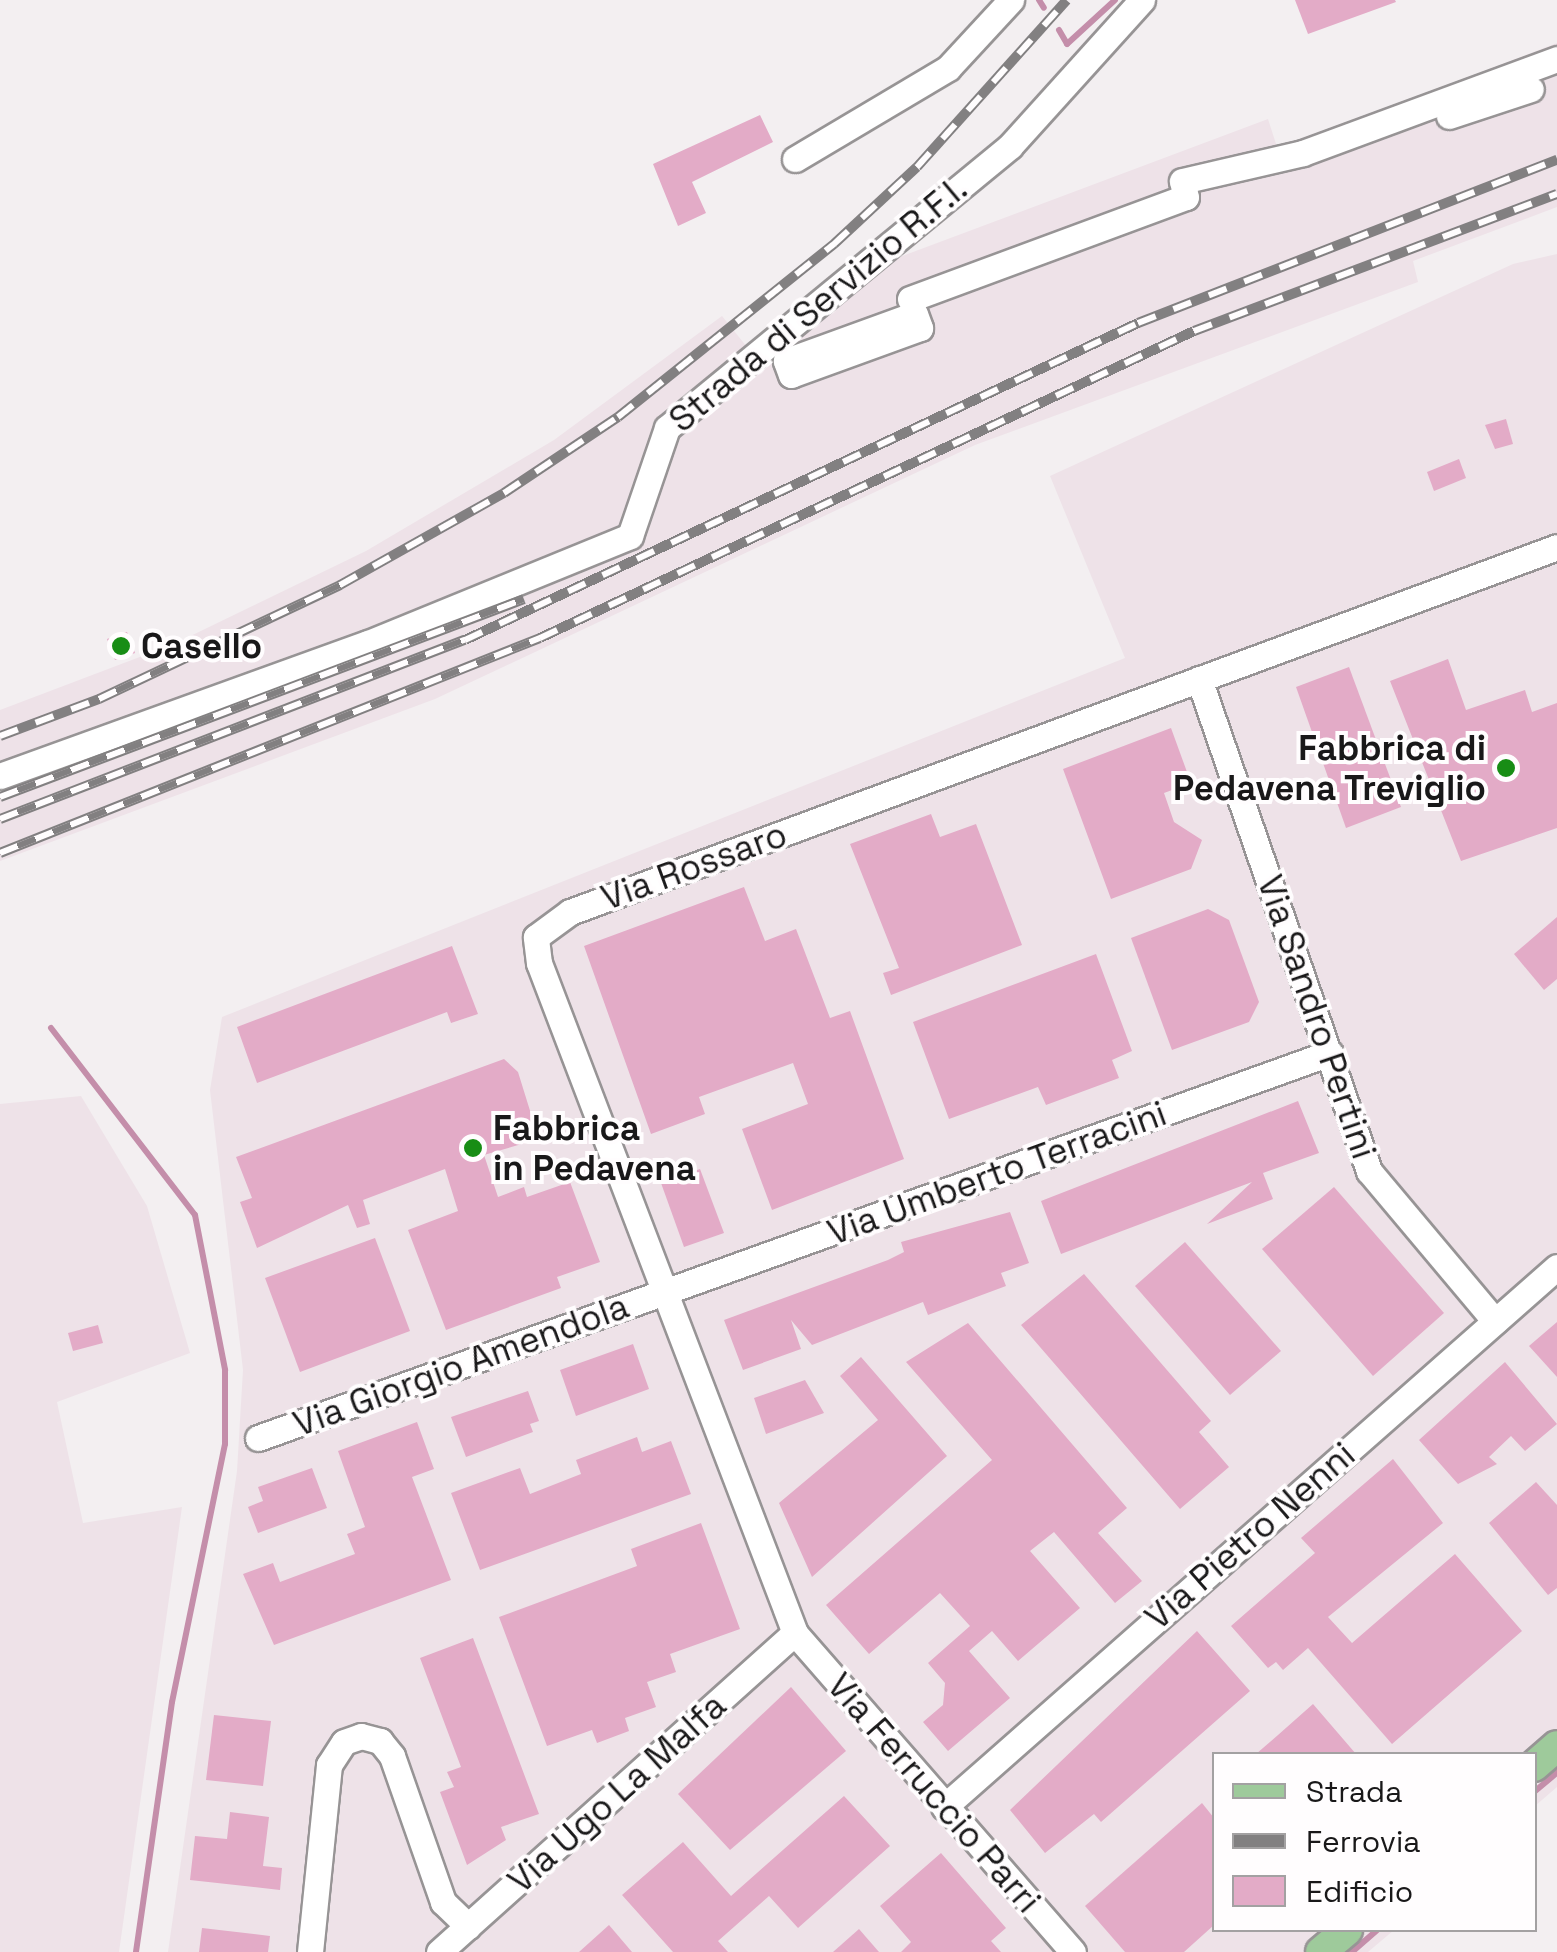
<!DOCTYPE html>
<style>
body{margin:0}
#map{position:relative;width:1557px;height:1952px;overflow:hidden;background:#f3eff1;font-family:"Space Grotesk",sans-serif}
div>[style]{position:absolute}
.built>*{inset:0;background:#eee2e8}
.stream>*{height:6px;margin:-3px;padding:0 3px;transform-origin:3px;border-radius:3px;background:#c48eaa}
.building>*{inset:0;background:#e3abc7}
.roads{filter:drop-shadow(2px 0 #979495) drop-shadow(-2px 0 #979495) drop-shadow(0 2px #979495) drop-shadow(0 -2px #979495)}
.minor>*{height:25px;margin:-12.5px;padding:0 12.5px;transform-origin:12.5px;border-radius:12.5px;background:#fff}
.major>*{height:30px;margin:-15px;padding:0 15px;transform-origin:15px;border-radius:15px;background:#9eca9b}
.rail>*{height:10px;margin-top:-5px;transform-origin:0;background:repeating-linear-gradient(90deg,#fffdfe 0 19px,#828081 0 38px);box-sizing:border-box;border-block:2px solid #828081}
.dots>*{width:28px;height:28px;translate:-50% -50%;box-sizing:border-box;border:5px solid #fffdfe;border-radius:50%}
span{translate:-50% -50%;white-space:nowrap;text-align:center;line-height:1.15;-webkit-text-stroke:8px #fffdfe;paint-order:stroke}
.street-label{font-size:35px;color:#191819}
.poi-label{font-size:35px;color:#191819;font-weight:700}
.left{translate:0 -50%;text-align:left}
.right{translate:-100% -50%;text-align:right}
.legend{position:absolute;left:1212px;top:1752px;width:325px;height:180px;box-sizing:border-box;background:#fffdfe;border:2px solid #a3a1a2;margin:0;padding:12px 18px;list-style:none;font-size:30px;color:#191819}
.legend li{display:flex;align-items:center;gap:20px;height:50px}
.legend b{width:50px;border:2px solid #a3a1a2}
</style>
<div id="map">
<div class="built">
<div style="clip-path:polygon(1557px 43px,1557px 207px,1413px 261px,1418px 282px,975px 445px,435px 699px,0 861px,0 710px,174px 644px,366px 551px,554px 440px,722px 316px,764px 368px,873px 267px,1268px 119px,1278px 150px)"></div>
<div style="clip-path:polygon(1557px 254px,1557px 1787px,1535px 1806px,1534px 1754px,1214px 1754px,1214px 1930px,1394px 1930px,1368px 1952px,168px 1952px,237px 1471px,243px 1370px,210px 1090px,222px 1017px,1125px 658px,1050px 476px,1513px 264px)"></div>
<div style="clip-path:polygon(81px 1096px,147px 1206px,190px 1353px,57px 1402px,83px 1523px,182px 1507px,119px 1952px,0 1952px,0 1104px)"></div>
</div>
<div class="stream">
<div style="left:1039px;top:0;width:9px;rotate:58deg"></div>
<div style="left:1059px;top:30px;width:16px;rotate:60deg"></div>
<div style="left:1067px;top:44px;width:65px;rotate:-42.5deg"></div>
<div style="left:51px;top:1028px;width:236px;rotate:52.4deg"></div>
<div style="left:195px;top:1215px;width:158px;rotate:79deg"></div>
<div style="left:225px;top:1370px;width:74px;rotate:90deg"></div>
<div style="left:225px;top:1444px;width:263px;rotate:101.6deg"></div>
<div style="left:172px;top:1702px;width:253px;rotate:98.2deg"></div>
<div style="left:1534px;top:1792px;width:30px;rotate:-40deg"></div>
<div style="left:1352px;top:1952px;width:33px;rotate:-41deg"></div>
</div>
<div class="building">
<div style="clip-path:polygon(1295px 0,1395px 0,1396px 2px,1308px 34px)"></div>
<div style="clip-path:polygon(760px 115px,773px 142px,692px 182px,706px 213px,678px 226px,653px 164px)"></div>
<div style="clip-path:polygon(1506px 419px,1513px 444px,1495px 449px,1485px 425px)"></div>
<div style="clip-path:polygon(1459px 459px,1466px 478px,1434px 491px,1427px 472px)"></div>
<div style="clip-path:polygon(127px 632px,135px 653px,115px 660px,107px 639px)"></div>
<div style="clip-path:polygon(1448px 659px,1466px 710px,1525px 690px,1532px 712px,1557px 703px,1557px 828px,1461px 861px,1390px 681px)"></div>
<div style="clip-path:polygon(1349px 667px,1401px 807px,1346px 828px,1296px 687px)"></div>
<div style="clip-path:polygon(1171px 728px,1191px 783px,1164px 793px,1174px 822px,1202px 840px,1191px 869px,1111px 899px,1063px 769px)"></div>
<div style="clip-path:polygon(931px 814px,940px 837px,976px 824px,1022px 945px,891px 995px,883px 973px,899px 968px,850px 844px)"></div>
<div style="clip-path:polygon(744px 887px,765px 941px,796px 929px,830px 1018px,850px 1011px,904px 1159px,772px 1210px,742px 1129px,808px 1104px,793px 1063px,699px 1097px,705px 1114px,651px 1134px,584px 946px)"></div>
<div style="clip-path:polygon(1208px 909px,1229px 920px,1259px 1002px,1249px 1022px,1172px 1050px,1131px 938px)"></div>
<div style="clip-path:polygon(1557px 917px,1557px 979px,1544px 990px,1514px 954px)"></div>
<div style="clip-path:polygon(452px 946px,478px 1014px,451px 1023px,447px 1012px,257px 1083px,237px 1027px)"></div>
<div style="clip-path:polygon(1096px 954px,1132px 1051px,1112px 1060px,1119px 1078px,1046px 1105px,1038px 1087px,949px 1119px,913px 1022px)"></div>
<div style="clip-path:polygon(504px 1059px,518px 1072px,536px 1130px,525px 1143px,484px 1155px,498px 1197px,524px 1187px,527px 1197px,570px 1182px,600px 1262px,557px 1277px,561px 1288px,446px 1330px,408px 1230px,458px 1211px,445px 1169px,363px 1200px,370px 1224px,357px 1228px,348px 1205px,257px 1248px,240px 1202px,252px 1198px,236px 1157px)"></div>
<div style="clip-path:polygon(1298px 1101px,1319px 1153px,1263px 1173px,1273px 1199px,1207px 1224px,1252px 1182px,1061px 1254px,1041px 1201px)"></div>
<div style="clip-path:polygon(700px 1169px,724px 1233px,684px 1247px,661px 1183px)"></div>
<div style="clip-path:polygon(1334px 1187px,1444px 1313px,1373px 1376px,1262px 1249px)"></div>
<div style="clip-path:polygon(1010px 1212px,1029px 1263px,1001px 1273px,1006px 1286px,928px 1315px,923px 1302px,812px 1345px,791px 1320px,801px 1349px,743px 1370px,724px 1320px,888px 1260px,904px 1252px,901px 1242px)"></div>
<div style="clip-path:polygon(375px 1238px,410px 1331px,300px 1372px,265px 1278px)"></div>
<div style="clip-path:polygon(1185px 1242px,1281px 1351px,1230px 1395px,1135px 1286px)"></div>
<div style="clip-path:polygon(1084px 1274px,1211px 1421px,1199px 1432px,1229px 1467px,1180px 1509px,1021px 1325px)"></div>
<div style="clip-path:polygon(1557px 1322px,1557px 1377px,1529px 1346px)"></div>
<div style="clip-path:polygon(968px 1323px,1127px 1508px,1098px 1533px,1142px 1581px,1115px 1603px,1054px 1532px,1030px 1551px,1080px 1608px,1018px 1661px,992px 1631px,969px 1651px,1010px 1698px,948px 1751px,923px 1722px,943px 1705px,945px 1683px,928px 1663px,970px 1626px,940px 1593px,869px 1654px,826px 1605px,992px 1460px,906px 1362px)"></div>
<div style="clip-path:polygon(98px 1325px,103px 1343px,73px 1351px,68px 1333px)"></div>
<div style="clip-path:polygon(633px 1344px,649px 1389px,576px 1416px,560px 1370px)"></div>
<div style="clip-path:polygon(861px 1357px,947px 1456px,812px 1577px,779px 1503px,878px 1420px,840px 1376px)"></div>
<div style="clip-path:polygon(1505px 1362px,1557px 1424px,1525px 1451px,1511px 1436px,1489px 1457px,1497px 1464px,1458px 1484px,1419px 1440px)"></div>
<div style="clip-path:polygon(805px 1380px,824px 1413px,766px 1434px,754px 1398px)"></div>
<div style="clip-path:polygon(528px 1391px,539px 1421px,530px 1424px,533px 1432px,466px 1457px,451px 1417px)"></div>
<div style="clip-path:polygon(417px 1422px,434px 1469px,412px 1477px,451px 1580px,274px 1645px,243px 1574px,273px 1563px,280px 1582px,355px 1554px,347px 1534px,365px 1527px,338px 1451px)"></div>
<div style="clip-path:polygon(637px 1437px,642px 1452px,671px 1441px,691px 1494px,480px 1570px,451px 1493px,520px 1468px,530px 1494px,581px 1474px,576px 1460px)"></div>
<div style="clip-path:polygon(1393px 1459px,1443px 1523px,1328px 1617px,1352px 1643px,1455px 1554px,1522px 1631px,1392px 1744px,1308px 1648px,1283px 1670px,1276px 1662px,1268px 1668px,1231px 1626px,1315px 1553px,1301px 1538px)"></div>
<div style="clip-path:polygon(312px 1468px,327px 1508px,258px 1533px,248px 1507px,263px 1501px,258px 1487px)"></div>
<div style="clip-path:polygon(1536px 1482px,1557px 1505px,1557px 1588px,1548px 1595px,1489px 1523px)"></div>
<div style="clip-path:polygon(701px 1523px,740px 1629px,670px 1654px,676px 1672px,647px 1682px,656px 1707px,625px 1718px,629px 1731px,597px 1743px,592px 1730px,547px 1746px,499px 1617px,637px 1566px,631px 1549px)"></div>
<div style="clip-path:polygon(1197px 1631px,1250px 1691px,1101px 1822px,1094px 1814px,1045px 1853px,1010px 1810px)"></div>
<div style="clip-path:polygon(473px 1638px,539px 1814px,501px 1827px,506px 1840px,467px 1865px,440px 1792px,454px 1787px,447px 1772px,461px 1767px,420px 1658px)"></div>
<div style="clip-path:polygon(791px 1687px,846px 1751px,730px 1850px,678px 1794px)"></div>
<div style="clip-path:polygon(1313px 1704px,1356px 1754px,1256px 1754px,1278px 1735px)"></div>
<div style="clip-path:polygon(214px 1715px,271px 1721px,263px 1786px,206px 1780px)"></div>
<div style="clip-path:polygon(844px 1796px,890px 1846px,798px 1928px,769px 1896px,718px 1941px,728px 1952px,673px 1952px,622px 1895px,683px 1842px,731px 1896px)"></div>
<div style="clip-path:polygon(1202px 1803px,1214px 1818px,1214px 1925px,1184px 1952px,1125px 1952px,1085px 1906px)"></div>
<div style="clip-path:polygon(230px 1812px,269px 1817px,263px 1866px,282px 1868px,280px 1890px,190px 1880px,195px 1836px,227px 1839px)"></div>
<div style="clip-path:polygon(941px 1853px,1006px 1928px,991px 1941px,1001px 1952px,901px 1952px,911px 1942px,880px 1906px)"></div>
<div style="clip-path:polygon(609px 1925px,632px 1952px,579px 1952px)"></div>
<div style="clip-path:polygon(202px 1928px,270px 1936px,268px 1952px,199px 1952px)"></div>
<div style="clip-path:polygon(859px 1929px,879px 1952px,833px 1952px)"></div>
</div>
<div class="roads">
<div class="minor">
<div style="left:1449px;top:116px;width:86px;rotate:-18.2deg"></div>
<div style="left:795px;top:159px;width:178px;rotate:-30.7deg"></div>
<div style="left:948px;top:68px;width:93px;rotate:-47.2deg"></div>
<div style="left:910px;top:299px;width:294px;rotate:-20.3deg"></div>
<div style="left:1186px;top:197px;width:16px;rotate:-104deg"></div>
<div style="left:1182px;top:181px;width:124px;rotate:-13deg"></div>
<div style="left:1303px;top:153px;width:271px;rotate:-20.3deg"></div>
<div style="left:915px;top:314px;width:15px;rotate:70deg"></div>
<div style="left:920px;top:328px;width:137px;rotate:160deg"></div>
<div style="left:791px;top:375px;width:15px;rotate:-110deg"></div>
<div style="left:786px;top:361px;width:137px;rotate:-20deg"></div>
<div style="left:1199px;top:679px;width:521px;rotate:70.94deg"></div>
<div style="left:1369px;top:1171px;width:196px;rotate:50deg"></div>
<div style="left:0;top:776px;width:391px;rotate:-19.9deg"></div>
<div style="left:368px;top:643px;width:283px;rotate:-22.2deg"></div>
<div style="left:630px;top:536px;width:114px;rotate:-71.1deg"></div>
<div style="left:667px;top:428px;width:444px;rotate:-39.4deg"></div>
<div style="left:1010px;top:146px;width:197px;rotate:-47.9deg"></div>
<div style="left:258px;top:1438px;width:1139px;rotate:-19.76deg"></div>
<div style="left:944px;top:1807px;width:817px;rotate:-41.38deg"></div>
<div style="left:310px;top:1952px;width:188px;rotate:-84.2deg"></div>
<div style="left:329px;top:1765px;width:27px;rotate:-57deg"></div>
<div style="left:344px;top:1742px;width:18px;rotate:-19deg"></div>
<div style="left:361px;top:1736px;width:20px;rotate:15deg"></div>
<div style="left:380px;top:1741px;width:19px;rotate:51deg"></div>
<div style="left:392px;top:1756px;width:155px;rotate:70.7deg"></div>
<div style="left:443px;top:1902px;width:35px;rotate:44deg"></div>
<div style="left:439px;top:1952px;width:478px;rotate:-41.9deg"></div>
<div style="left:1073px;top:1952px;width:423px;rotate:-131.1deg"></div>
<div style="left:795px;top:1633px;width:717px;rotate:-110.91deg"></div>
<div style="left:539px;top:963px;width:26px;rotate:-97deg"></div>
<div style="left:536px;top:937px;width:42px;rotate:-36.3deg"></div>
<div style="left:570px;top:912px;width:1052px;rotate:-20.29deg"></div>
</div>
<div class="major">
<div style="left:1534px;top:1766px;width:30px;rotate:-41deg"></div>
<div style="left:1321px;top:1952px;width:34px;rotate:-40deg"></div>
</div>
</div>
<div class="rail">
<div style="left:0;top:736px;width:106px;rotate:-20.5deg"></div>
<div style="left:99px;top:699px;width:267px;rotate:-25.3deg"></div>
<div style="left:340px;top:585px;width:188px;rotate:-29.3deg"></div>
<div style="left:504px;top:493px;width:137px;rotate:-33.7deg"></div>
<div style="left:618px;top:417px;width:277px;rotate:-38.7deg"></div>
<div style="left:834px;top:244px;width:113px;rotate:-42.9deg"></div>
<div style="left:917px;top:167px;width:224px;rotate:-48.1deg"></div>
<div style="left:0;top:797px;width:560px;rotate:-20.7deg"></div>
<div style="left:0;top:819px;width:498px;rotate:-21.1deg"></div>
<div style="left:465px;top:640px;width:744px;rotate:-25.22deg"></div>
<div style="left:1138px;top:323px;width:450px;rotate:-21.3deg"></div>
<div style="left:0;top:853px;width:581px;rotate:-21.71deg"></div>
<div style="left:540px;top:638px;width:722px;rotate:-25.15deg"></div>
<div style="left:1194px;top:331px;width:388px;rotate:-20.7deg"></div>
</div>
<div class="dots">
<div style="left:121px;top:646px;background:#188d15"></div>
<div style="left:1506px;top:768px;background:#188d15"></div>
<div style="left:473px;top:1148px;background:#188d15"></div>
</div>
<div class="street-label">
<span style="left:818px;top:304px;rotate:-40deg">Strada di Servizio R.F.I.</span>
<span style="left:694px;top:866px;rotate:-20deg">Via Rossaro</span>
<span style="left:1317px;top:1017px;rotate:71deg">Via Sandro Pertini</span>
<span style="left:997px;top:1173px;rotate:-20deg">Via Umberto Terracini</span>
<span style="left:461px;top:1365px;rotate:-20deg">Via Giorgio Amendola</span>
<span style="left:1250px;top:1536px;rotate:-41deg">Via Pietro Nenni</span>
<span style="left:617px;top:1793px;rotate:-42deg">Via Ugo La Malfa</span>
<span style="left:934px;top:1793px;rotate:49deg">Via Ferruccio Parri</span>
</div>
<div class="poi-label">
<span class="left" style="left:141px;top:646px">Casello</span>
<span class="right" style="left:1486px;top:768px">Fabbrica di<br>Pedavena Treviglio</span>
<span class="left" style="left:493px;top:1148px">Fabbrica<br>in Pedavena</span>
</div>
<ul class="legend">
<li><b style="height:12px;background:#9eca9b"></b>Strada</li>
<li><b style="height:12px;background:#828081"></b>Ferrovia</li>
<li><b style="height:28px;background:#e3abc7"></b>Edificio</li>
</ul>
</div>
